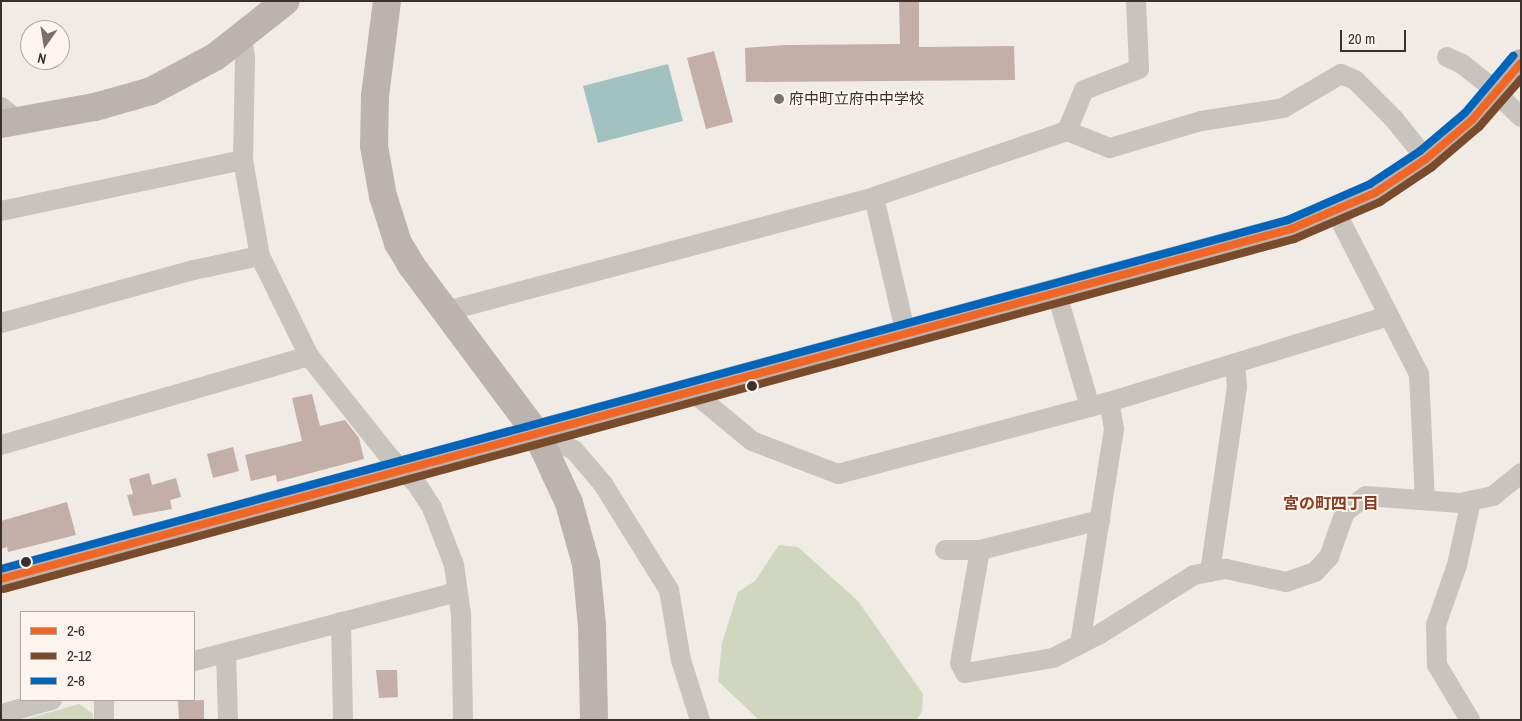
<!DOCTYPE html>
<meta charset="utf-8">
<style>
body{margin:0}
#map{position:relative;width:1522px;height:721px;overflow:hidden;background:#f0ebe5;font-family:"Archivo Narrow","Noto Sans JP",sans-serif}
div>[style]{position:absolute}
.green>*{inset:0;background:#d1d6bf}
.water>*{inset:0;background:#a1c2c1}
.building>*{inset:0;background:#c3afa7}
.street>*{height:20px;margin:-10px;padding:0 10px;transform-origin:10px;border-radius:10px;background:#c9c3be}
.secondary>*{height:28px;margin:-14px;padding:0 14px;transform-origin:14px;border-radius:14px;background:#bab3ae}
.primary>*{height:28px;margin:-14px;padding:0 14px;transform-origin:14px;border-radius:14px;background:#b8b1ad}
.bus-1>*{height:8px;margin:-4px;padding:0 4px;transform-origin:4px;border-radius:4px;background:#f26522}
.bus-2>*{height:8px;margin:-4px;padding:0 4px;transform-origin:4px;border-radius:4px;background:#7a4b2a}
.bus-3>*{height:8px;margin:-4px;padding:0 4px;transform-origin:4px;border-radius:4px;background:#0065bd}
.dots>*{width:14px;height:14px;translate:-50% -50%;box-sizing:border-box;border:2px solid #fbf5ee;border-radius:50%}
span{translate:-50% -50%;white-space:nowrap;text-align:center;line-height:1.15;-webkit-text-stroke:4px #fbf5ee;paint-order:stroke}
.poi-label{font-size:15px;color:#3b302b}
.left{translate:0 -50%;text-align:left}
.neighbourhood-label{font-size:16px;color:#8c3b22;font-weight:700}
.frame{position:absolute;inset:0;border:2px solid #3b302b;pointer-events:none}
.legend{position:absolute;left:20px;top:611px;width:175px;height:90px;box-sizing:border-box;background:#fbf5ee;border:1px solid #aea6a0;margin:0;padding:6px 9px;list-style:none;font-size:15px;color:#3b302b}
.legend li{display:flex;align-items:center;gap:10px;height:25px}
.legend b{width:25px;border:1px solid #aea6a0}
.north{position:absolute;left:20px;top:20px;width:50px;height:50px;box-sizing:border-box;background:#fbf5ee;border:1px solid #aea6a0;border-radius:50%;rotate:193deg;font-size:14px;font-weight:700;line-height:20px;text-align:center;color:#3b302b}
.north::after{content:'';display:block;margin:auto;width:18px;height:22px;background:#7a716c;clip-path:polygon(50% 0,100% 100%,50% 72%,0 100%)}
.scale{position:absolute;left:1340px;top:30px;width:66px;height:22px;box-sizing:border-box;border:2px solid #3b302b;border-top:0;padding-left:6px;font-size:15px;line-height:18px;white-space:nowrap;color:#3b302b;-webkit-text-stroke:4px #fbf5ee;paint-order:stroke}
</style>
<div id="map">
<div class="green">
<div style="clip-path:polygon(779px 545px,798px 547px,858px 601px,923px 694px,922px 711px,917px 720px,759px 720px,718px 681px,722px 643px,738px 592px,755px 581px)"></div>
<div style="clip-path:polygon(79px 704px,93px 714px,93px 720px,23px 720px)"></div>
</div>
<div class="water">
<div style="clip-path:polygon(668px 64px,683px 121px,598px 143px,583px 86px)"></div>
</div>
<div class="building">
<div style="clip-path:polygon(899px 1px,919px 1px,919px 47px,1014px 46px,1015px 80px,746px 82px,745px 48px,785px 45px,900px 44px)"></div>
<div style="clip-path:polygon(714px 51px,733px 122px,706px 129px,687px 58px)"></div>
<div style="clip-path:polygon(312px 394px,320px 426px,345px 420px,359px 438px,364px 459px,277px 482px,276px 475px,251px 481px,245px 455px,302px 441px,292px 398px)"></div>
<div style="clip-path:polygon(233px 447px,239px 471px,213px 478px,207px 454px)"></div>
<div style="clip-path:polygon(149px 473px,152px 485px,176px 478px,181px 497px,170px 500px,172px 509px,133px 516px,127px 495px,133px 494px,129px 479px)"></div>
<div style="clip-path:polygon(67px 502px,76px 535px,8px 552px,7px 547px,1px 549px,1px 521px)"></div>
<div style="clip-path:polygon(376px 670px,397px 670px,398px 697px,379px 698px)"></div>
<div style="clip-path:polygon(204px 700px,204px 720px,179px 720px,178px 701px)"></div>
</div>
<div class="street">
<div style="left:242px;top:38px;width:20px;rotate:81deg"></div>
<div style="left:245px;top:58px;width:102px;rotate:91.1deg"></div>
<div style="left:243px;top:160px;width:97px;rotate:80deg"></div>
<div style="left:260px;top:256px;width:111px;rotate:63.9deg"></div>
<div style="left:309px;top:356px;width:132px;rotate:51.5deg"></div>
<div style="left:391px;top:459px;width:35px;rotate:44deg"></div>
<div style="left:416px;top:483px;width:30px;rotate:57deg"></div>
<div style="left:432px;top:508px;width:61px;rotate:68.9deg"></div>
<div style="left:454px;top:565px;width:49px;rotate:81.9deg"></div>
<div style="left:461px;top:614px;width:106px;rotate:88.9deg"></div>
<div style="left:1447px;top:57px;width:17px;rotate:25deg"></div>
<div style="left:1462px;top:64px;width:31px;rotate:38deg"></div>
<div style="left:1486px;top:83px;width:49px;rotate:44.2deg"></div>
<div style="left:1px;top:107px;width:23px;rotate:38deg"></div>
<div style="left:1067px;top:131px;width:44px;rotate:-67.5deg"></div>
<div style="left:1084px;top:90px;width:59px;rotate:-20.9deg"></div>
<div style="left:1139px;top:69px;width:68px;rotate:-92.5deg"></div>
<div style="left:874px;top:197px;width:142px;rotate:76.9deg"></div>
<div style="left:1px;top:211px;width:247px;rotate:-11.9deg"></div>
<div style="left:1336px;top:212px;width:182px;rotate:62.9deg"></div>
<div style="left:1419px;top:374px;width:126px;rotate:87.3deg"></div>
<div style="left:1057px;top:294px;width:118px;rotate:73.7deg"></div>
<div style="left:443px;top:312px;width:446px;rotate:-14.9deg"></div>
<div style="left:874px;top:197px;width:204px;rotate:-18.9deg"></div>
<div style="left:1067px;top:131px;width:46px;rotate:21.6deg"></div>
<div style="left:1110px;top:148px;width:95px;rotate:-16.5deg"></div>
<div style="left:1201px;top:121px;width:83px;rotate:-9deg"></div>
<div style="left:1283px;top:108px;width:67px;rotate:-30.4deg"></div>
<div style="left:1341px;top:74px;width:15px;rotate:23deg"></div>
<div style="left:1355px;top:80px;width:55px;rotate:45deg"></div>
<div style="left:1394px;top:119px;width:51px;rotate:51.3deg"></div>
<div style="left:1px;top:323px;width:200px;rotate:-15.4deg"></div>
<div style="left:194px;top:270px;width:67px;rotate:-12deg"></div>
<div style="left:694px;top:393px;width:75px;rotate:39.6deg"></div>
<div style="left:752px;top:441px;width:92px;rotate:21deg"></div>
<div style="left:838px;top:474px;width:280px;rotate:-14.9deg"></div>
<div style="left:1109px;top:402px;width:292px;rotate:-17.1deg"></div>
<div style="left:537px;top:434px;width:40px;rotate:23.4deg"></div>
<div style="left:574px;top:450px;width:45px;rotate:49.5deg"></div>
<div style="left:603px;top:484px;width:125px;rotate:58.1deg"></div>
<div style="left:669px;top:590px;width:71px;rotate:80.3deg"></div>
<div style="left:681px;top:660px;width:63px;rotate:72.4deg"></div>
<div style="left:1px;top:445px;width:321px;rotate:-16.1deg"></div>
<div style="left:945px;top:550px;width:35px"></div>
<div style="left:980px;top:550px;width:124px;rotate:-14deg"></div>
<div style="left:980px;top:550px;width:115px;rotate:100deg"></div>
<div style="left:960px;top:663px;width:11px;rotate:63deg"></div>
<div style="left:965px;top:673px;width:89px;rotate:-9.7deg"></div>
<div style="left:1053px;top:658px;width:53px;rotate:-27.1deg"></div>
<div style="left:1100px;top:634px;width:111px;rotate:-32.1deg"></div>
<div style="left:1194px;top:575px;width:33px;rotate:-11deg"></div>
<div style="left:1226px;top:569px;width:61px;rotate:12.2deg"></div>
<div style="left:1286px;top:582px;width:31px;rotate:-19deg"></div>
<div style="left:1315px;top:572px;width:21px;rotate:-47deg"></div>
<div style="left:1329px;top:557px;width:48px;rotate:-70.4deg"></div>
<div style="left:1345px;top:512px;width:26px;rotate:-37deg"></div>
<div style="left:1366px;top:496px;width:94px;rotate:4.3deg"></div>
<div style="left:1460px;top:503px;width:34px;rotate:-12deg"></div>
<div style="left:1493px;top:496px;width:36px;rotate:-39deg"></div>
<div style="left:1210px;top:572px;width:187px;rotate:-81.7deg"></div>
<div style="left:1237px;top:387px;width:24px;rotate:-95deg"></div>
<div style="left:341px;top:622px;width:98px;rotate:88.8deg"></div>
<div style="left:1080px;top:644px;width:218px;rotate:-81deg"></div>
<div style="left:1114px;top:429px;width:27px;rotate:-100deg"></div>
<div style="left:226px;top:653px;width:67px;rotate:88.3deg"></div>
<div style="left:194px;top:661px;width:272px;rotate:-14.7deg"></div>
<div style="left:104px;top:700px;width:20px;rotate:90deg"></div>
<div style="left:1px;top:714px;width:53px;rotate:-15.4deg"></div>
<div style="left:1470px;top:720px;width:64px;rotate:-121deg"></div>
<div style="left:1437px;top:665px;width:40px;rotate:-91.4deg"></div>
<div style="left:1436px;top:625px;width:64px;rotate:-70.7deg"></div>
<div style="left:1457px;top:565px;width:66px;rotate:-77.7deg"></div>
</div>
<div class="secondary">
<div style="left:387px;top:1px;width:96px;rotate:97.2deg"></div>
<div style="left:375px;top:96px;width:50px;rotate:91.1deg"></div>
<div style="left:374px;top:146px;width:51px;rotate:79.8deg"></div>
<div style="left:383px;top:196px;width:49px;rotate:72.3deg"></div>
<div style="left:398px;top:243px;width:26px;rotate:59deg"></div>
<div style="left:411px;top:265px;width:211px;rotate:53.3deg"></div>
<div style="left:537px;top:434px;width:76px;rotate:65.1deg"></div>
<div style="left:569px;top:503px;width:63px;rotate:74.4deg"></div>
<div style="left:586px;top:564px;width:61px;rotate:84.4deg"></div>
<div style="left:592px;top:625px;width:95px;rotate:88.8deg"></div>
<div style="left:1px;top:124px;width:96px;rotate:-10.3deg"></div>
<div style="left:95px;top:107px;width:58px;rotate:-15.9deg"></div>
<div style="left:151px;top:91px;width:72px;rotate:-28deg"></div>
<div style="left:215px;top:57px;width:90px;rotate:-38.3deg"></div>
</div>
<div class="primary">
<div style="left:1px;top:579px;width:1337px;rotate:-15.18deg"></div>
<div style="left:1291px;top:229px;width:91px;rotate:-23.2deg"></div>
<div style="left:1375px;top:193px;width:61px;rotate:-33.7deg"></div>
<div style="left:1426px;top:159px;width:60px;rotate:-40.3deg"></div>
<div style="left:1472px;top:120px;width:75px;rotate:-49.3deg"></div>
</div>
<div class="bus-1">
<div style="left:1px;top:579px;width:1337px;rotate:-15.18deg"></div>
<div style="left:1291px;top:229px;width:91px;rotate:-23.2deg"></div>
<div style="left:1375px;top:193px;width:61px;rotate:-33.7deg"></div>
<div style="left:1426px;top:159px;width:60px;rotate:-40.3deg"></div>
<div style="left:1472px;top:120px;width:75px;rotate:-49.3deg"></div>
</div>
<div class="bus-2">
<div style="left:4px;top:589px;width:1337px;rotate:-15.18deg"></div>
<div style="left:1294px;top:239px;width:94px;rotate:-23.3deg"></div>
<div style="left:1380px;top:202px;width:63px;rotate:-33.9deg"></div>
<div style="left:1432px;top:167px;width:62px;rotate:-40.4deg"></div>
<div style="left:1479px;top:127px;width:64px;rotate:-48.8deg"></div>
</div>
<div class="bus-3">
<div style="left:1px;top:569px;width:1333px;rotate:-15.17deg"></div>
<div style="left:1288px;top:220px;width:90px;rotate:-23.7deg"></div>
<div style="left:1370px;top:184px;width:60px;rotate:-33.4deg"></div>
<div style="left:1420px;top:151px;width:59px;rotate:-40.2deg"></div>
<div style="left:1465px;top:113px;width:75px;rotate:-49.9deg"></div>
</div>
<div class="dots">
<div style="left:779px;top:99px;background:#7a716c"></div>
<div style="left:752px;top:386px;background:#3b302b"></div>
<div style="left:26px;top:562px;background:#3b302b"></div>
</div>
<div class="poi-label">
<span class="left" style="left:789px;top:99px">府中町立府中中学校</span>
</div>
<div class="neighbourhood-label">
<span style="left:1331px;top:503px">宮の町四丁目</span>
</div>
<div class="frame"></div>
<ul class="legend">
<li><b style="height:6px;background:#f26522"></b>2-6</li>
<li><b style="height:6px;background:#7a4b2a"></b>2-12</li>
<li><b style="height:6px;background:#0065bd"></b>2-8</li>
</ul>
<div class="north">N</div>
<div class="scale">20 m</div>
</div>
